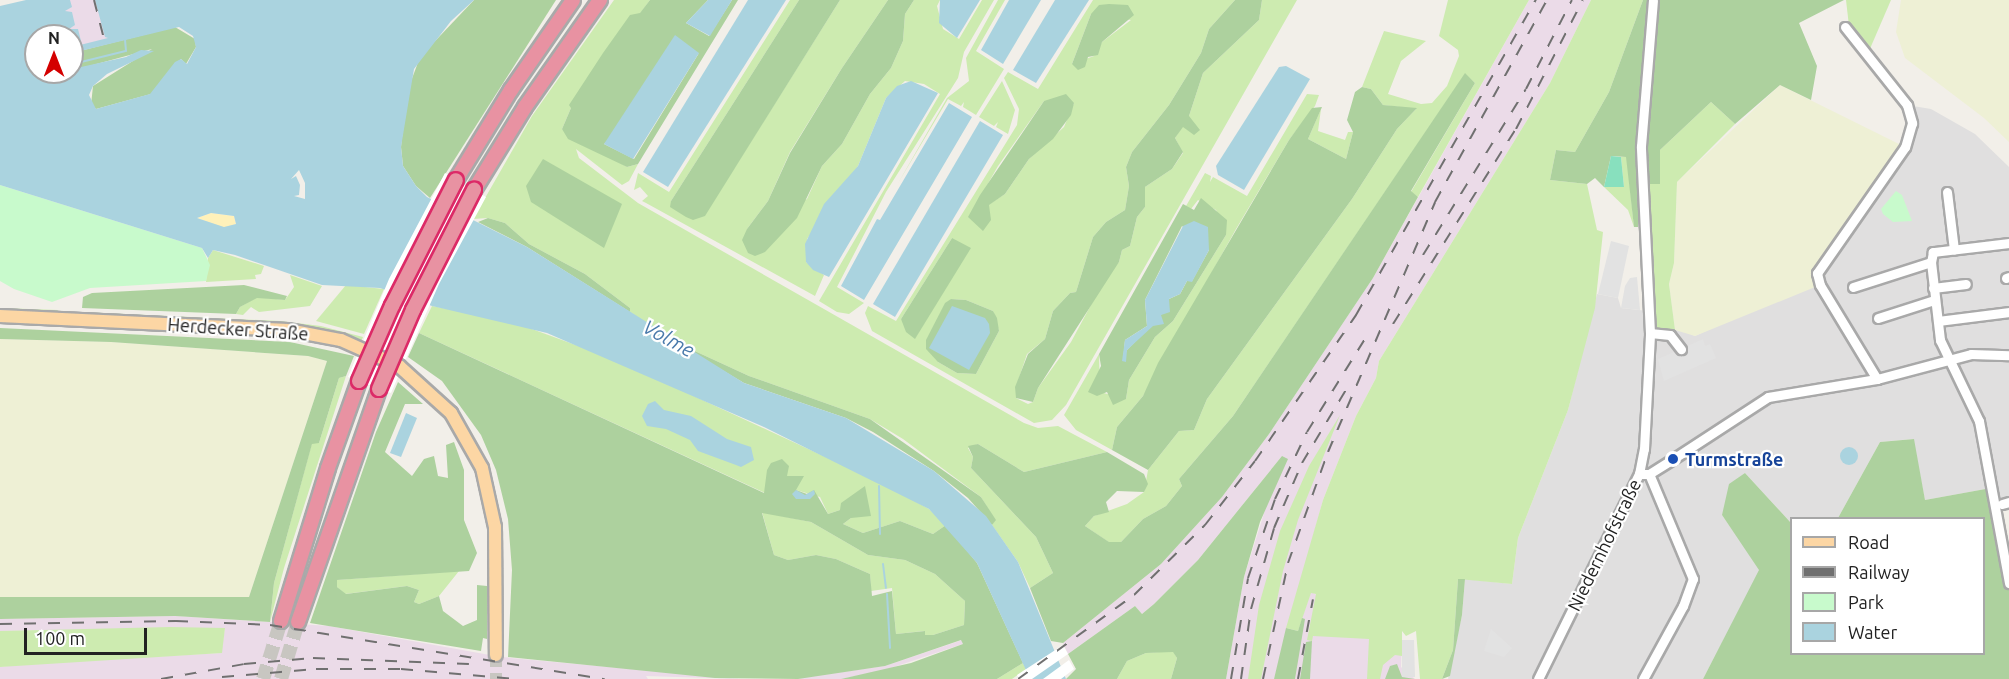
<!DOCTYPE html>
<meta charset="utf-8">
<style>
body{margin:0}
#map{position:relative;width:2009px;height:679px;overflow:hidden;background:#f2efe9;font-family:Ubuntu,sans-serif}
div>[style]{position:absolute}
.residential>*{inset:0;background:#e0dfdf}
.industrial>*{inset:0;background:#ebdbe8}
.farmland>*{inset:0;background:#eef0d5}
.grass>*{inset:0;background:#cdebb0}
.forest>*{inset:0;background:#add19e}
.sand>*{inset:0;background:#fff1ba}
.park>*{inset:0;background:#c8facc}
.pitch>*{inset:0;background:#88e0be}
.parking>*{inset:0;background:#e2e2e2}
.water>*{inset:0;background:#aad3df}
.round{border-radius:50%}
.pier>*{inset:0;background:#fff}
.stream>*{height:2px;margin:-1px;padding:0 1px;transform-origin:1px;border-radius:1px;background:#aad3df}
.major-tunnel>*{height:12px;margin-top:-6px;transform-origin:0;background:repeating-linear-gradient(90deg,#c8c6c1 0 12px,transparent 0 18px)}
.highway-tunnel>*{height:14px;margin-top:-7px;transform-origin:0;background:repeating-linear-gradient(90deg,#c8c6c1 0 14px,transparent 0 21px)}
.roads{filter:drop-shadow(2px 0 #a9a9a9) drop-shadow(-2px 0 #a9a9a9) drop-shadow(0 2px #a9a9a9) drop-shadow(0 -2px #a9a9a9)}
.minor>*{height:9px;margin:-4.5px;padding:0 4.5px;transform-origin:4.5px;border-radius:4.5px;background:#fff}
.major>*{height:12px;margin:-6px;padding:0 6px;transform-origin:6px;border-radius:6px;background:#fcd6a4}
.highway>*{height:14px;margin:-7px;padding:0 7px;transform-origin:7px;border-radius:7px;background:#e892a2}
.rail>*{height:2px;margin-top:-1px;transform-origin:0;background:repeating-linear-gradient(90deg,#707070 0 12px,transparent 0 24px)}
.bridges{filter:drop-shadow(2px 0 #dc2a67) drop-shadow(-2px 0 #dc2a67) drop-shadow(0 2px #dc2a67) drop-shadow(0 -2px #dc2a67)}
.highway-bridge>*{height:14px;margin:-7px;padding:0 7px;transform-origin:7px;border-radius:7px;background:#e892a2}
.dots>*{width:16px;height:16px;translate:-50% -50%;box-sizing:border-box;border:3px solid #fff;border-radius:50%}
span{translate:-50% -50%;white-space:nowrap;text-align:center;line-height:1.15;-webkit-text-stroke:4.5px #fff;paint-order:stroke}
.street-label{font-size:18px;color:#222}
.transit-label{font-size:18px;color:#164399;font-weight:700}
.left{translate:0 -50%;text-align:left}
.water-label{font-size:20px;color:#4a7aab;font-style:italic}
.legend{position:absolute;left:1790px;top:517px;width:195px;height:138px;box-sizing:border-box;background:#fff;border:2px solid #a7a7a7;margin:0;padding:8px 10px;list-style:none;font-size:18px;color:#222}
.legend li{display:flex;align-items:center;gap:12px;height:30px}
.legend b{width:30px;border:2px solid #a7a7a7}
.north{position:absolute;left:24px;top:24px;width:60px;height:60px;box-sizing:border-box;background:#fff;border:2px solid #a7a7a7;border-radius:50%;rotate:0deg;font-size:16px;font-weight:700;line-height:24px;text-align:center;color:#222}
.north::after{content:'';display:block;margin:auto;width:21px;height:27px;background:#d40000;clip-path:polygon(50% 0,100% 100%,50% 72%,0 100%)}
.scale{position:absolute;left:24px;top:628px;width:123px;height:27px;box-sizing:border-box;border:3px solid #222;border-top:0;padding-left:8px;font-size:18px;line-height:21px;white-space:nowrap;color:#222;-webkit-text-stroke:4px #fff;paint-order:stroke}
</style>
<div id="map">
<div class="residential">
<div style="clip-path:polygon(1907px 105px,1931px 109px,1975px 134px,2009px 167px,2009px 502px,1994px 505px,1991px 488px,1925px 500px,1913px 439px,1880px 442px,1838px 518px,1792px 518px,1791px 523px,1745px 473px,1722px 515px,1760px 570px,1703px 679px,1448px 679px,1462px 615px,1465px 579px,1512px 584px,1518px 538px,1568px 410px,1597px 294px,1618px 298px,1621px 308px,1648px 311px,1649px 330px,1682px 330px,1695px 336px,1817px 280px,1905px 147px,1912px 123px)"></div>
</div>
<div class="industrial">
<div style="clip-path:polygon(57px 0,112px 0,126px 49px,72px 57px,72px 36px)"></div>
<div style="clip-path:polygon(1529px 0,1591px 0,1550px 83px,1379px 361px,1376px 378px,1356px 416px,1323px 500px,1274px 679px,1226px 679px,1244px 577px,1282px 456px,1198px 560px,1154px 604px,1142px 614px,1135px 606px,1068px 654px,1063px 643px,1161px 564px,1222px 497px,1269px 434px,1373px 278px)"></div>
<div style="clip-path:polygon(1311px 592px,1402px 637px,1401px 667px,1415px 679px,1295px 679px,1302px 618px)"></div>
<div style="clip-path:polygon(176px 616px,329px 626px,501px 657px,740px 679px,646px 676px,648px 679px,0 679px,0 667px,26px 664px,221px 653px,225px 628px,0 631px,0 619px)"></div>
<div style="clip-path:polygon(962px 640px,963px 644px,885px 670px,841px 679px,792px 679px,885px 666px)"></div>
</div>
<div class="farmland">
<div style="clip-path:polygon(1901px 0,2009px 0,2009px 142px,1984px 118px,1905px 58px,1896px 32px)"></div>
<div style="clip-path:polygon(1780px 85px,1905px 147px,1820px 267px,1820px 285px,1695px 336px,1675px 330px,1669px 284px,1674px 263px,1677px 182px)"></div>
<div style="clip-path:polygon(0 339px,111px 342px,308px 356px,327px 361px,249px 597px,0 597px)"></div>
</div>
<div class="grass">
<div style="clip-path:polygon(614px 0,650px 0,571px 108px,562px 129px,627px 167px,638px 164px,629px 181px,622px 185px,576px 149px,579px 158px,638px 203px,1024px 423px,1038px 428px,1058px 426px,1107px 452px,1024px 472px,978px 444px,968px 448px,973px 457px,971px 468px,1036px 537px,1053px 573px,1030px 588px,1018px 562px,992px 525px,995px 520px,981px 497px,903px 439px,870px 419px,749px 376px,673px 341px,630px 312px,630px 308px,585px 274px,529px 244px,505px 223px,488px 218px,473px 219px,532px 116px)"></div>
<div style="clip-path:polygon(790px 0,799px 0,671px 201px,704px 216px,840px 0,888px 0,842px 68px,790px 152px,768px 201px,747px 229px,807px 199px,822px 166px,842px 144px,870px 94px,891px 68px,903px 41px,905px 14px,914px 0,940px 0,937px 6px,943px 29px,959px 39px,982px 0,994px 0,964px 52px,958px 78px,886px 192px,837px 287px,864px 303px,849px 314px,837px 312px,819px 301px,940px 94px,924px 84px,905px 81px,886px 98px,858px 166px,807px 239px,806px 262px,824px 275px,815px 296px,646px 203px,642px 201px,648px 196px,640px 187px,634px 190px,638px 173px,669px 192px)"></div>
<div style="clip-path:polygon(998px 0,1005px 0,976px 51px,1004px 69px,976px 115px,963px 107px,964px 102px,961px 106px,948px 99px,897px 185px,947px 98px,969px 81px,966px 58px)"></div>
<div style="clip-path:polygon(evenodd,1093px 0,1235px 0,1209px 29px,1201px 53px,1169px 105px,1132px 152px,1126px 167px,1129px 186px,1125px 210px,1106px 222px,1093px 237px,1076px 292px,1070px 293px,1053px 311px,1045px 339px,1027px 354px,1016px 387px,1016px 398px,1028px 404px,1033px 402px,1038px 388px,1071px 342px,1106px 277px,1119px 262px,1122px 250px,1130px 246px,1137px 217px,1145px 207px,1145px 187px,1172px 169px,1183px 153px,1175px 138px,1189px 116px,1203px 73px,1259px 20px,1262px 0,1297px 0,1066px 405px,1052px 420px,1034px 423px,872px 331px,865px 313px,868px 306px,896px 321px,1017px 125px,1019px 109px,1004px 78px,1008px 72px,1038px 89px,1093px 0,1091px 14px,1131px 20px,1102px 42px,1094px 56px,1072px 64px,1091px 14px,1093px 0,1044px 101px,1074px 103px,1064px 127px,1029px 159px,1005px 194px,969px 217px,998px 166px,1044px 101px,1093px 0,952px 238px,952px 277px,915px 338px,901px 319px,952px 238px,1093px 0,951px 299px,966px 300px,993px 311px,999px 331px,976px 374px,957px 373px,938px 362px,951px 299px)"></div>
<div style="clip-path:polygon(1448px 0,1529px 0,1418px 197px,1411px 192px,1475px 83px,1465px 74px,1233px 416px,1179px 479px,1182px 486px,1166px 506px,1143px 519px,1121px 542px,1110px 543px,1085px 526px,1094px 516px,1127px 504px,1144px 492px,1148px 470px,1179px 431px,1194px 430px,1207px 399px,1352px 199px,1397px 129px,1416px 109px,1383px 105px,1371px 89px,1362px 87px,1384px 31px,1426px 41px,1401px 61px,1388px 94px,1421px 104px,1432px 103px,1447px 86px,1459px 56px,1458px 50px,1439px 36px)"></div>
<div style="clip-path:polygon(1591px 0,1643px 0,1609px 92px,1575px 152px,1556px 150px,1550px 180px,1587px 184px,1597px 230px,1603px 232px,1595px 308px,1568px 410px,1518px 538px,1512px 584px,1458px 579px,1453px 650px,1442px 679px,1420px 679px,1416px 631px,1406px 636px,1402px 631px,1402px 656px,1395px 655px,1383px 665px,1380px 679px,1367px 679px,1369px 639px,1313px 636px,1312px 641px,1307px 640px,1316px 594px,1311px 593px,1298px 631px,1286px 628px,1323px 500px,1356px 416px,1376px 378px,1379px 361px,1550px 83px)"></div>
<div style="clip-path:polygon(1846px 0,1891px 0,1869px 51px,1849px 26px)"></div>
<div style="clip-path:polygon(1002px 81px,1015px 110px,1008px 134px,996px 127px,998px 122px,994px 126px,979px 117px)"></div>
<div style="clip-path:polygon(1307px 94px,1319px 95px,1315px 106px,1289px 140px,1236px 229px,1143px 396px,1117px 427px,1112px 450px,1076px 430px,1064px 415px,1099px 354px,1100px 392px,1126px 399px,1129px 380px,1155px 337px,1173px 321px,1226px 235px,1216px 210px,1198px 200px,1191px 209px,1186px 206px,1205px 173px,1211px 176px,1210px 182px,1213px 177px,1247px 196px)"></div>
<div style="clip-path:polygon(1711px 102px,1735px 124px,1677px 182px,1674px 263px,1669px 284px,1675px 330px,1652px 330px,1645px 184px,1660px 150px)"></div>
<div style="clip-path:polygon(1321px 109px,1318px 131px,1345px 140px,1348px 132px,1353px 132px,1346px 159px,1308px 139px)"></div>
<div style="clip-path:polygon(1621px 157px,1627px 157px,1634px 227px,1628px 210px,1604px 187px,1624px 187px)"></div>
<div style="clip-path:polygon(213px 250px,264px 266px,261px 274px,255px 275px,256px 279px,206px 282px,208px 258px)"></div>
<div style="clip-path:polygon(290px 275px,322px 286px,310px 306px,259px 312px,251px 307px,243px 315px,236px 314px,240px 307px,257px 297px,285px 300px,294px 287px)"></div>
<div style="clip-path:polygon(346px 285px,384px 289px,364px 334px,316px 321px)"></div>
<div style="clip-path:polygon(432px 306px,510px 321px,614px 359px,886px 485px,929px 509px,946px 525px,933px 534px,900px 521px,863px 533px,843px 524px,851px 518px,840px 510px,828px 514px,820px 497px,796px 490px,765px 493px,419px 333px)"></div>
<div style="clip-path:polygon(0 308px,58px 310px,56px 314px,0 311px)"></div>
<div style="clip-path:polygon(82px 312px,280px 321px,321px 326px,363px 337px,361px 342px,292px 325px,83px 315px)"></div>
<div style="clip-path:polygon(346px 376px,284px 568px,270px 622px,274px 583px,312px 443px,319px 443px,339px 378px)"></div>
<div style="clip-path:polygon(1340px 415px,1298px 520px,1283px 571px,1261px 679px,1248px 679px,1259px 605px,1280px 531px,1309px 466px)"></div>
<div style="clip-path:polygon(762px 512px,811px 522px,868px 555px,905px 560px,935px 574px,965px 601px,964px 625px,933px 635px,925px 635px,924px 631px,896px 634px,892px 588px,871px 591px,870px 574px,836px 559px,816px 555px,788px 560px,774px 555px)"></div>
<div style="clip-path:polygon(459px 571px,439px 596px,419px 604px,414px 602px,419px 590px,407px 586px,345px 594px,337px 587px,337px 580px)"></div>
<div style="clip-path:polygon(170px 627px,225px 628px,222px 653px,0 667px,0 631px)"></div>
<div style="clip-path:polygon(1173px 651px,1177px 658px,1171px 679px,1117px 679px,1127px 661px,1146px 653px)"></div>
<div style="clip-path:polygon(1023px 663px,1026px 669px,1012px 679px,997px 679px)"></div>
</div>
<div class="forest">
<div style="clip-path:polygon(474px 0,556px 0,430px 198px,416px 186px,403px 166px,401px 147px,407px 92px,420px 57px)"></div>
<div style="clip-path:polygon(evenodd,650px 0,708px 0,686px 23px,709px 36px,732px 0,738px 0,638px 164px,627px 167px,568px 139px,562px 129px,571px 108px,569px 105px,603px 53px,630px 15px,640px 13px,650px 0,699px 53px,634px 159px,604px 144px,699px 53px)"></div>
<div style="clip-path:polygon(799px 0,840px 0,705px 216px,693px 220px,686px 217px,670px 207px,671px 201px)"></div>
<div style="clip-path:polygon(888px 0,914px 0,905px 14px,903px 41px,891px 68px,870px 94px,842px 144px,822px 166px,797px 218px,765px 252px,755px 256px,748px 253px,742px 240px,747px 229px,768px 201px,790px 153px,842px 68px)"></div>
<div style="clip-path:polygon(1235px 0,1262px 0,1259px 20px,1203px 73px,1189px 116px,1200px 130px,1194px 135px,1183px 127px,1175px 138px,1183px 152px,1172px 169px,1145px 187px,1145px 207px,1137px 217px,1130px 246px,1122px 250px,1119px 262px,1038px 388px,1033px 402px,1016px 398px,1015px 387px,1028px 354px,1045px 339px,1053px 311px,1070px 293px,1076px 292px,1093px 237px,1106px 222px,1125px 210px,1129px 186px,1126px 167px,1132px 152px,1169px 105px,1201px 53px,1209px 29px)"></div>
<div style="clip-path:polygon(1643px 0,1844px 0,1799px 23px,1817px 66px,1811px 100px,1780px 85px,1735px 124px,1711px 102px,1660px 150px,1660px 184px,1639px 184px,1638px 227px,1634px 227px,1626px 157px,1611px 156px,1604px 187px,1595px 178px,1587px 184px,1550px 180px,1556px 150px,1575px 152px,1609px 92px)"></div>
<div style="clip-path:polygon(1109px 4px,1128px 5px,1134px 15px,1102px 42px,1098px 55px,1088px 57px,1085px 67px,1078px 70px,1072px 64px,1091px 14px,1099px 5px)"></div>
<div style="clip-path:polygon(175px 27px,195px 39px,196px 47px,186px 64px,181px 59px,173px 66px,151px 94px,96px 109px,91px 105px,93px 86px,152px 49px,78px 69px,72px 69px,72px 53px)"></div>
<div style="clip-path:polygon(1465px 73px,1475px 83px,1411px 191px,1418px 197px,1373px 278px,1269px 434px,1222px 497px,1161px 564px,1063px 643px,1051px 641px,1030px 588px,1053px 573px,1036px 537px,971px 468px,973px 457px,968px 446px,978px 444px,1024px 472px,1107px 452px,1144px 474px,1148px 484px,1144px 492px,1117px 491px,1106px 502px,1109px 512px,1094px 516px,1085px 526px,1109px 542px,1121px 542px,1143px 519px,1166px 506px,1182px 486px,1179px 479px,1233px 416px)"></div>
<div style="clip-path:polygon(1362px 87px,1371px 89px,1383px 105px,1417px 108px,1397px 129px,1352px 199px,1207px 399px,1194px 430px,1179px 431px,1148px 470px,1112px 450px,1117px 427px,1143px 396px,1158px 363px,1289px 140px,1312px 108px,1322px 107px,1308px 139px,1346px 159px,1353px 132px,1347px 120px,1355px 92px)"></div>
<div style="clip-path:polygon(1066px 94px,1074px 103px,1071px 115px,1053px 139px,1029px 159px,1005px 194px,989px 205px,991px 220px,983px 231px,968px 217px,980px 195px,1044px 101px)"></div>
<div style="clip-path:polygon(543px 159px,622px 204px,604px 248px,531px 202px,526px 186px)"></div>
<div style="clip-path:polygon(evenodd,1201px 198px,1227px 220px,1226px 235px,1173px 321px,1155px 337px,1129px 380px,1126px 399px,1113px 405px,1107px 392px,1097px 396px,1088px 392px,1101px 366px,1099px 354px,1183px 204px,1194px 210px,1201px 198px,1182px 226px,1209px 250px,1192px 281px,1187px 281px,1180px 294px,1169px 299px,1161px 315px,1127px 350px,1123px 361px,1125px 340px,1147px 326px,1145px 300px,1182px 226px)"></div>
<div style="clip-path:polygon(488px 218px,505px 223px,529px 244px,585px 274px,630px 308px,630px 312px,527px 247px,478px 222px)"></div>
<div style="clip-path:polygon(952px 238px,971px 248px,915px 339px,906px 332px,901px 319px)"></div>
<div style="clip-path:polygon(244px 285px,287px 296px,285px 300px,257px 298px,240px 307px,236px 314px,82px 308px,83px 297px,92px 293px)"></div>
<div style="clip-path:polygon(951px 299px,966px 300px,993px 311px,997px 318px,999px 331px,976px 374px,957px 373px,938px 362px,926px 349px,926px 340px,945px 303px)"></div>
<div style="clip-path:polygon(0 328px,290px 342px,354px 356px,346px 376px,339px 378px,319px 443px,312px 444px,274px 583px,270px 622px,175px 616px,0 619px,0 597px,249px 597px,327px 361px,308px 356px,111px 342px,0 339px)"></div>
<div style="clip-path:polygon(evenodd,419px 333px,764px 493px,767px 470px,771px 463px,782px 459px,789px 466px,787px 476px,804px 476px,796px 490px,807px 494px,814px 490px,828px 514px,840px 510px,841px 503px,865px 486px,871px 516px,851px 518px,843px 524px,863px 533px,900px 521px,933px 534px,946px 525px,977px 563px,1023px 663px,997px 679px,841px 679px,911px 663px,963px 644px,961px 640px,885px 666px,798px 679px,715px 678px,508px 657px,512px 570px,508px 519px,496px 470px,481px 435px,442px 381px,408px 357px,419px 333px,762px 513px,811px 522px,868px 555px,905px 560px,935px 574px,965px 601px,964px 625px,933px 635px,925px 635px,925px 631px,896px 634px,892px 591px,872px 596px,870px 574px,836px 559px,816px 555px,788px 560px,774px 555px,762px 513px)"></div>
<div style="clip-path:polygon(673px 341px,749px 376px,870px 419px,981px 497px,996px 520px,992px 525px,968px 498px,934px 471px,873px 432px,846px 418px,744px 383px)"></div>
<div style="clip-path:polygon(398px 382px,423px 404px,405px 404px,385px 452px,412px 476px,424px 459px,434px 456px,438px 476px,448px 478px,446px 445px,454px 442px,464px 470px,464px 520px,477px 553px,469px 571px,337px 580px,337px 587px,346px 594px,407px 586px,419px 590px,414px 602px,419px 604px,439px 596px,443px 611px,463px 626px,477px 620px,477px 585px,487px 586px,487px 639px,483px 638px,481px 651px,310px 623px,376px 432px)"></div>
<div style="clip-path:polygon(1914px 439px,1925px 500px,1991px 488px,2009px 583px,2009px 679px,1703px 679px,1759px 570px,1722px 515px,1729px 484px,1745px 473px,1791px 523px,1792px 654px,1984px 654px,1984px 518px,1838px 518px,1880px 442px)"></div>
<div style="clip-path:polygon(1282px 456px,1288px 459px,1260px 522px,1244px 577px,1226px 679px,1171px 679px,1177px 658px,1173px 652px,1146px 653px,1127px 661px,1117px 679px,1066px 679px,1076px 669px,1068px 654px,1135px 606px,1142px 614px,1154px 604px,1198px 560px)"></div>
<div style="clip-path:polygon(1458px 579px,1465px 579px,1462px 615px,1450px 676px,1442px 679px,1453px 650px)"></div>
<div style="clip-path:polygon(1302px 618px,1305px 619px,1295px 679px,1274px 679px,1286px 628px,1298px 631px)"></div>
<div style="clip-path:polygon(1312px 641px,1310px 679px,1300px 679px,1306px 642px)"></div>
<div style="clip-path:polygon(1397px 664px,1402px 677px,1415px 679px,1385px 679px,1390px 666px)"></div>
</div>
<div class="sand">
<div style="clip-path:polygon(211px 213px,234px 216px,236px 224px,224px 228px,197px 218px)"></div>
</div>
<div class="park">
<div style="clip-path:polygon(0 185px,202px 248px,210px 265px,206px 281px,90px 288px,52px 302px,14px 289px,0 281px)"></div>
<div style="clip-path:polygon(1896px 191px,1902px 195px,1912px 221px,1893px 222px,1883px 214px,1881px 209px)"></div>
</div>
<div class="pitch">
<div style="clip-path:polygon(1611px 156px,1621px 157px,1624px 187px,1604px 187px)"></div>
</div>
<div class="parking">
<div style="clip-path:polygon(1611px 241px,1629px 246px,1618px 298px,1598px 294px)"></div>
<div style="clip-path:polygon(1637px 277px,1640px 310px,1621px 308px,1625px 286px,1630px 278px)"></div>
<div style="clip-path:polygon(1703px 339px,1705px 346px,1710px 344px,1716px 358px,1664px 381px,1658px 359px)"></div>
<div style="clip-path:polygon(1491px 629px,1512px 648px,1504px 657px,1484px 651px)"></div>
<div style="clip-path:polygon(1402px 640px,1414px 640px,1415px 677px,1402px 677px)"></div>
</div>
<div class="water">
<div style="clip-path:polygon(evenodd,26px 0,70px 0,72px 7px,65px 11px,72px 12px,75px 25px,69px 29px,78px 29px,81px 41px,72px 44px,72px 36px,36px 36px,36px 72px,72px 72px,72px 69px,126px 57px,141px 50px,154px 51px,107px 74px,93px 86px,89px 95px,96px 109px,150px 94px,175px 62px,181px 59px,187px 64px,196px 47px,193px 36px,179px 27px,72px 53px,72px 47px,108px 38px,105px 37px,95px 0,474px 0,451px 21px,414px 69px,401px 147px,403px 166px,416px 186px,427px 197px,527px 247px,744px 383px,846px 418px,934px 471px,986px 516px,1018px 562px,1066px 679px,1030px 679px,977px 563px,929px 509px,764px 427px,547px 333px,432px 306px,380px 288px,322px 285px,235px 255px,213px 250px,208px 258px,202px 248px,0 185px,0 6px,26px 0,299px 170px,305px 183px,305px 199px,294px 196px,299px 195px,300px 185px,296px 176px,291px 179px,299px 170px,26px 0,211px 213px,234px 216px,236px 224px,224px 227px,197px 218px,211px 213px)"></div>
<div style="clip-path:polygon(708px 0,732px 0,710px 36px,686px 23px)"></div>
<div style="clip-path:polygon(748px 0,786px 0,668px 187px,643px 172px)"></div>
<div style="clip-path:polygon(940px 0,980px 0,957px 38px,939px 23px)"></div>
<div style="clip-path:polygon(1009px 0,1041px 0,1003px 64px,981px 50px)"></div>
<div style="clip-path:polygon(1055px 0,1089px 0,1036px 83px,1013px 70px)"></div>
<div style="clip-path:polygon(675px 35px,699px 53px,633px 159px,604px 144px)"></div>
<div style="clip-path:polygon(1286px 66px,1310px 79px,1244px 190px,1218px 175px,1216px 166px,1279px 67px)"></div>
<div style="clip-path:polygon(911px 81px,938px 93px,829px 277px,813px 270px,806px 262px,805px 244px,824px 204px,858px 166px,886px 98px,897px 86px)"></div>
<div style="clip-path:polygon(949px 103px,972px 117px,864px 300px,841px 286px,877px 219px,880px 220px)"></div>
<div style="clip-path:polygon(980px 121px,1003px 135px,895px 317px,873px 304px)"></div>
<div style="clip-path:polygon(1194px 221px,1208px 227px,1209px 250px,1192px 282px,1187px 281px,1180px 294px,1169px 299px,1170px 312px,1161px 315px,1164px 324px,1153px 326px,1127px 350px,1126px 362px,1122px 361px,1125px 340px,1147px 326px,1145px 300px,1183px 226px)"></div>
<div style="clip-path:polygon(952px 306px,985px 318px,989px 324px,990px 333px,969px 370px,929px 348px)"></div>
<div style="clip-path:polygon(655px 401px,664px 410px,691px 416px,727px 439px,751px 447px,754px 460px,741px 467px,736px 465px,698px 451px,690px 440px,666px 429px,647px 426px,642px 416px,648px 404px)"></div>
<div style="clip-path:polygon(406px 413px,417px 418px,401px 457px,390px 453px)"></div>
<div class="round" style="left:1840px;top:447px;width:18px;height:18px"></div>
<div style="clip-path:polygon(796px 490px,805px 495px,814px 490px,815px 494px,810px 499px,796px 499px,792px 494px)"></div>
</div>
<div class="pier">
<div style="clip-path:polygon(445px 173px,486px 197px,439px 284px,391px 393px,348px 377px,389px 279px)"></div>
<div style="clip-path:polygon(1063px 645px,1068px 654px,1032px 679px,1019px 679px,1017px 675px)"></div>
<div style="clip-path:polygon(1069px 660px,1074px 669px,1061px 679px,1043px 679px)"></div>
</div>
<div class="stream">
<div style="left:72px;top:60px;width:6px;rotate:31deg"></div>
<div style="left:77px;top:63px;width:50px;rotate:-13.8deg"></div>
<div style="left:126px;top:51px;width:12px;rotate:-95deg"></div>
<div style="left:879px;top:486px;width:48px;rotate:88.8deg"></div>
<div style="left:883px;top:564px;width:24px;rotate:83deg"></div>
<div style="left:887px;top:594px;width:54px;rotate:86.8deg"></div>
</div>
<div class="major-tunnel">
<div style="left:496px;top:655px;width:24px;rotate:90deg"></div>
</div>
<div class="highway-tunnel">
<div style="left:263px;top:679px;width:61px;rotate:-72.8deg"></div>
<div style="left:281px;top:679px;width:59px;rotate:-73.4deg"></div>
</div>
<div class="roads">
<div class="minor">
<div style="left:1845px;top:27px;width:100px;rotate:51.5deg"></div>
<div style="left:1907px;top:105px;width:19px;rotate:74deg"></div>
<div style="left:1912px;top:123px;width:25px;rotate:106deg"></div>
<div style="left:1905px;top:147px;width:154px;rotate:124.9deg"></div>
<div style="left:1817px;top:273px;width:12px;rotate:76deg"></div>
<div style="left:1820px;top:285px;width:110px;rotate:58.8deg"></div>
<div style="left:1947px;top:192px;width:58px;rotate:83.1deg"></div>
<div style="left:2009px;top:243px;width:77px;rotate:173.2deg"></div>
<div style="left:1933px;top:252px;width:10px;rotate:101deg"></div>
<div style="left:1931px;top:262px;width:79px;rotate:83.4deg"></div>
<div style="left:1940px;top:340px;width:90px;rotate:64.3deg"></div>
<div style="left:1979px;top:421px;width:165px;rotate:79.5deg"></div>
<div style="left:2006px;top:278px;width:3px;rotate:-18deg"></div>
<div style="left:1853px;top:287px;width:82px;rotate:-17.8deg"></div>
<div style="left:1933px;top:288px;width:33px;rotate:-7deg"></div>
<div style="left:1878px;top:318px;width:59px;rotate:-17.8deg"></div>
<div style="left:1938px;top:321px;width:72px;rotate:-7.2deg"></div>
<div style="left:1650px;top:333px;width:20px;rotate:6deg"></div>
<div style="left:1670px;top:335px;width:18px;rotate:52deg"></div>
<div style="left:1639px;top:474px;width:10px"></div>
<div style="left:1649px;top:474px;width:28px;rotate:-32deg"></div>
<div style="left:1673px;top:459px;width:113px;rotate:-33.1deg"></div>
<div style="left:1768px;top:397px;width:110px;rotate:-9.4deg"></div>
<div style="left:1877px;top:379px;width:97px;rotate:-14.9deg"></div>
<div style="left:1971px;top:354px;width:38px;rotate:2deg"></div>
<div style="left:2002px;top:504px;width:7px;rotate:-16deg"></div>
<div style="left:1538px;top:679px;width:229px;rotate:-63.8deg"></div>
<div style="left:1639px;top:474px;width:25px;rotate:-79deg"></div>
<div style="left:1644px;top:449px;width:116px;rotate:-87deg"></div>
<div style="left:1650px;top:333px;width:187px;rotate:-92.8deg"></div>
<div style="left:1641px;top:146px;width:146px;rotate:-85.3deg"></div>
<div style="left:1643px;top:679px;width:83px;rotate:-61.3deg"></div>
<div style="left:1683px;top:606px;width:29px;rotate:-70deg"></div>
<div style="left:1693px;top:579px;width:114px;rotate:-112.7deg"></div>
</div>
<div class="major">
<div style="left:0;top:316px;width:288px;rotate:2.8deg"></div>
<div style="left:288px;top:330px;width:54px;rotate:10.7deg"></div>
<div style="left:341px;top:340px;width:64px;rotate:24.1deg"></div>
<div style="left:399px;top:366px;width:70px;rotate:42.1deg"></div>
<div style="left:451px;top:413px;width:63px;rotate:60.6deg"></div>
<div style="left:482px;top:468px;width:60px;rotate:77.6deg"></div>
<div style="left:495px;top:527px;width:128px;rotate:89.6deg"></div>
</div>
<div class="highway">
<div style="left:456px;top:180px;width:105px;rotate:-58.6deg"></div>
<div style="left:511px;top:90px;width:109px;rotate:-55.4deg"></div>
<div style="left:474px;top:190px;width:97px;rotate:-58.4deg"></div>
<div style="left:525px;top:107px;width:131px;rotate:-55deg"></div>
<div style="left:281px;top:621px;width:160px;rotate:-72.9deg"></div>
<div style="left:328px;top:468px;width:92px;rotate:-70.4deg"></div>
<div style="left:298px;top:622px;width:247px;rotate:-70.8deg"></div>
</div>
</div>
<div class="rail">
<div style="left:94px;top:0;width:40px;rotate:75.6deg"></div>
<div style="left:1423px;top:255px;width:195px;rotate:-58.2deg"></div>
<div style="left:1526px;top:89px;width:100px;rotate:-62.7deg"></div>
<div style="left:1393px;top:324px;width:231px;rotate:-57.8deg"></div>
<div style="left:1516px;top:129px;width:145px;rotate:-62.6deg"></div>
<div style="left:0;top:624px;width:176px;rotate:-1deg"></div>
<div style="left:176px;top:621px;width:94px;rotate:2.4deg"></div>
<div style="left:270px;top:625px;width:339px;rotate:9.2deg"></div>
<div style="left:222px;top:677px;width:94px;rotate:-4.9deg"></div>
<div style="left:316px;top:669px;width:85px"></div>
<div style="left:401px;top:669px;width:115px;rotate:5deg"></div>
<div style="left:161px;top:679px;width:84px;rotate:-10.2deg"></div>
<div style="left:244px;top:664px;width:69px;rotate:-5deg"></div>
<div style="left:313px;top:658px;width:156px;rotate:2.2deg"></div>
<div style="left:1018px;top:679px;width:143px;rotate:-35.9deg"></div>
<div style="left:1134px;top:595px;width:100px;rotate:-44.6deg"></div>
<div style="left:1205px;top:525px;width:81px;rotate:-52deg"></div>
<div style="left:1255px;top:461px;width:178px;rotate:-55.3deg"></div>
<div style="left:1356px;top:315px;width:363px;rotate:-60.3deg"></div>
<div style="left:1231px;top:679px;width:102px;rotate:-80.4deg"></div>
<div style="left:1248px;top:578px;width:83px;rotate:-71.1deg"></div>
<div style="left:1275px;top:499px;width:74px;rotate:-64.5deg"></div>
<div style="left:1307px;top:432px;width:110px;rotate:-58.1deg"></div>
<div style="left:1241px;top:679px;width:71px;rotate:-81.9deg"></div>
<div style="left:1251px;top:609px;width:84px;rotate:-74.1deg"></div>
<div style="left:1274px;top:528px;width:71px;rotate:-66.7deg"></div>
<div style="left:1302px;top:463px;width:93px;rotate:-59deg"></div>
<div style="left:1263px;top:679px;width:119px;rotate:-77.8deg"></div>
<div style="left:1288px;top:563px;width:118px;rotate:-70.2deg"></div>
<div style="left:1328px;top:452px;width:272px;rotate:-66.8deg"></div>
<div style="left:1435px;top:202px;width:231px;rotate:-61deg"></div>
<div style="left:1298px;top:679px;width:81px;rotate:-79.4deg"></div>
</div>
<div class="bridges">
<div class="highway-bridge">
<div style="left:359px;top:381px;width:82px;rotate:-66.3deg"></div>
<div style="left:392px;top:306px;width:141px;rotate:-63.1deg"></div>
<div style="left:379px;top:389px;width:86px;rotate:-66.7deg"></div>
<div style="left:413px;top:310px;width:135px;rotate:-63.1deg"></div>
</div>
</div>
<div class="dots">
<div style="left:1673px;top:459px;background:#1a4fb4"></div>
</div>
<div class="street-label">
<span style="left:238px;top:329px;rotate:4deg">Herdecker Straße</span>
<span style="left:1604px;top:545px;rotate:-64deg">Niedernhofstraße</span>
</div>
<div class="transit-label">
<span class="left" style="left:1685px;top:459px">Turmstraße</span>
</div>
<div class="water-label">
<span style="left:669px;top:338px;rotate:29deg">Volme</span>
</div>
<ul class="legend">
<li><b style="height:8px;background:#fcd6a4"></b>Road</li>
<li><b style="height:8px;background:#707070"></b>Railway</li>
<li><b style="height:16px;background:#c8facc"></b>Park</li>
<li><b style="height:16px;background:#aad3df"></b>Water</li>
</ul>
<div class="north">N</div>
<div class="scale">100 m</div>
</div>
